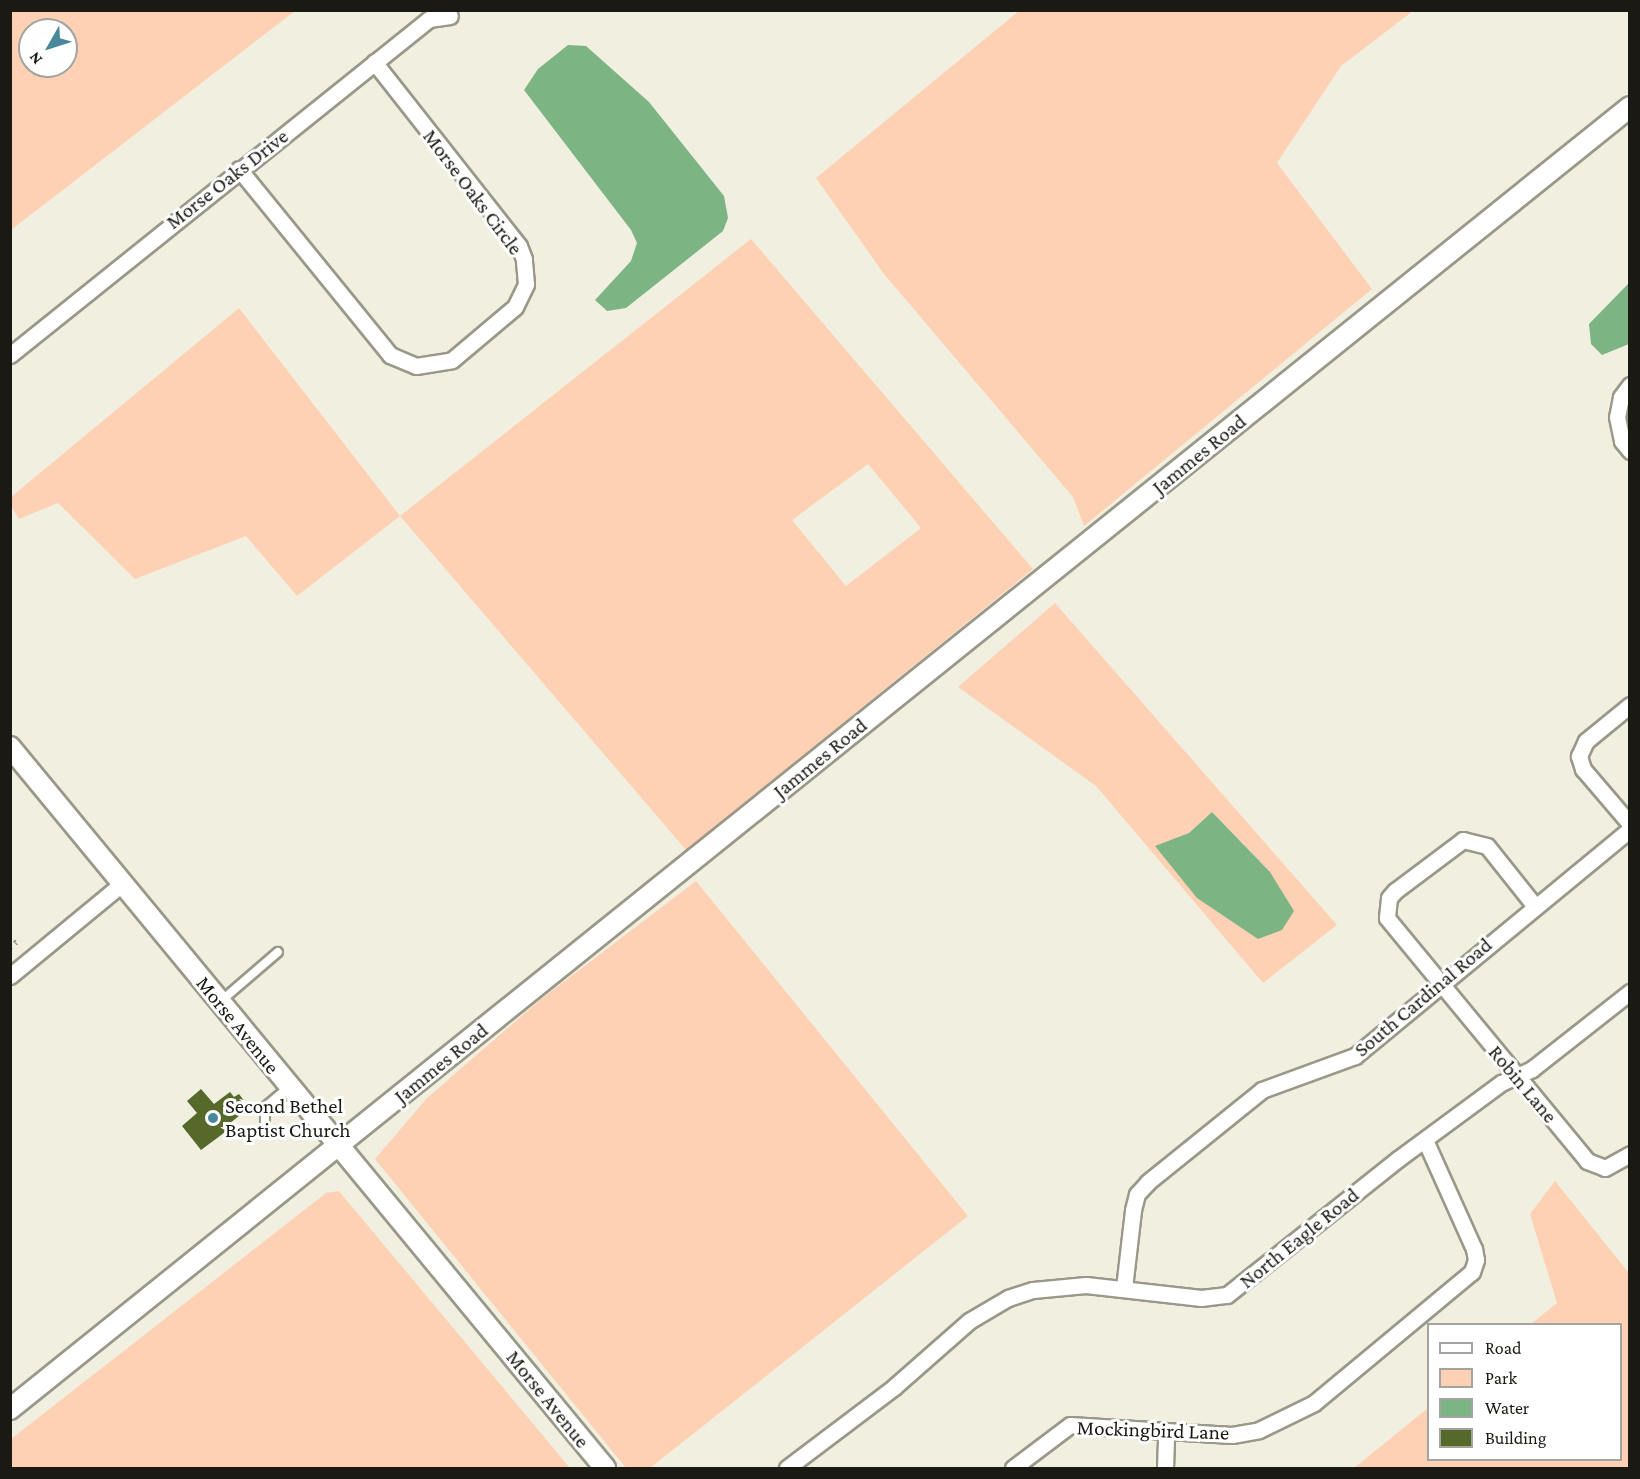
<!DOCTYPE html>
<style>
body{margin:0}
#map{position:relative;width:1640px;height:1479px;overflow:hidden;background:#f1efdf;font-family:"Crimson Pro",serif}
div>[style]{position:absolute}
.green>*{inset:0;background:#ffd1b4}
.water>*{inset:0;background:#7db483}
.building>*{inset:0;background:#56692b}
.path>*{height:3px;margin-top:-1.5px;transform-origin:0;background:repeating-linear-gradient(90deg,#9b998d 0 1.5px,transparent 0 6px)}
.roads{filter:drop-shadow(2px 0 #9a9888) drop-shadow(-2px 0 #9a9888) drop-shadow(0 2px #9a9888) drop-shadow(0 -2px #9a9888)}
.service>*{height:8px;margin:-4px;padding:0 4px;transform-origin:4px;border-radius:4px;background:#fff}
.minor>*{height:15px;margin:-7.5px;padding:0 7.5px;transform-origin:7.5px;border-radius:7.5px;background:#fff}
.tertiary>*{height:20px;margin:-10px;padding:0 10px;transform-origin:10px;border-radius:10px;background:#fff}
.dots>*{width:16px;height:16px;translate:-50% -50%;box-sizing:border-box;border:3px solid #fff;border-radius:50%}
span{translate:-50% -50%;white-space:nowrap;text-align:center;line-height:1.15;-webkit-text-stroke:6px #fff;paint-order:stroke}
.street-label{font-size:21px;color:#1a1913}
.poi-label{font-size:21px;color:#1a1913}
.left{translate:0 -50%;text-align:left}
.frame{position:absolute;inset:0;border:12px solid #1a1913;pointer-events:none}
.legend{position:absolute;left:1427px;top:1323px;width:195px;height:138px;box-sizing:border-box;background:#fff;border:2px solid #a3a3a1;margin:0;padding:8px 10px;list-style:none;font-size:18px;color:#1a1913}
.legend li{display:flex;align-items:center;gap:12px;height:30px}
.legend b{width:30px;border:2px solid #a3a3a1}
.north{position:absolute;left:18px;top:18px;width:60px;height:60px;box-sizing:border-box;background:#fff;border:2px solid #a3a3a1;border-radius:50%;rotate:231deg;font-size:16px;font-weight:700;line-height:24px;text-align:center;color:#1a1913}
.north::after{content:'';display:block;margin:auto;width:21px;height:27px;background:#47899b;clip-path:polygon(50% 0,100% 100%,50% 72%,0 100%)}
</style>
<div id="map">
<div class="green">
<div style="clip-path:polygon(evenodd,11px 10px,295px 10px,295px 11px,11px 230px,11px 10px,30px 30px,66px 30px,66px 66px,30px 66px,30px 30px)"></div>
<div style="clip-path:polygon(1020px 10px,1413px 11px,1341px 66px,1277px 163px,1372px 289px,1084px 526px,1073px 497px,884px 274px,816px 178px)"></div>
<div style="clip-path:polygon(evenodd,751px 239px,1033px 569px,686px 850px,400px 516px,297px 596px,246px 536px,135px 579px,58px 503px,19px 519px,11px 506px,11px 497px,239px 308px,400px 516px,751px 239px,868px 464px,921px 528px,846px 586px,792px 520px,868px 464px)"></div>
<div style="clip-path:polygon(evenodd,1055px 603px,1337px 925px,1263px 983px,1096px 786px,958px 687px,1055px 603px,1212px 812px,1270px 872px,1155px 847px,1189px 833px,1212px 812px)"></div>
<div style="clip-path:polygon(696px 881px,968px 1216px,650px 1468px,626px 1468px,375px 1159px,427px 1098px,540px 1000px)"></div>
<div style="clip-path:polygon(1555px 1181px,1629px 1273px,1629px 1468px,1354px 1468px,1428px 1408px,1428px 1460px,1620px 1460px,1620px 1324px,1531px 1324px,1557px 1303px,1530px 1214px)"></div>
<div style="clip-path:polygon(339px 1191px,570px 1468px,11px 1468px,11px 1439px,326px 1193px)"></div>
</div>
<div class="water">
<div style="clip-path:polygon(568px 45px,586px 46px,649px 102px,724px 196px,728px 218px,723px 231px,626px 308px,607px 311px,595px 300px,631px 261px,637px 243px,631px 230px,524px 90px,538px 69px)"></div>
<div style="clip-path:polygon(1629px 283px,1629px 344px,1602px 355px,1591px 344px,1589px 324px)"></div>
<div style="clip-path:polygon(1212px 812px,1270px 872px,1294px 911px,1282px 930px,1258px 939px,1197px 898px,1155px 846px,1189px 833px)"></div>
</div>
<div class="building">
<div style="clip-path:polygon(201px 1089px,214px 1104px,230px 1092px,234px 1097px,239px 1094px,245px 1102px,241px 1105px,245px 1111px,229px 1124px,232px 1127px,201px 1150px,182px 1126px,197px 1113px,187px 1101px)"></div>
</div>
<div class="path">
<div style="left:10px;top:936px;width:10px;rotate:45deg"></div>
<div style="left:17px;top:943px;width:9px;rotate:144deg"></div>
</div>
<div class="roads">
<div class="service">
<div style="left:221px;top:1001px;width:75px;rotate:-40.7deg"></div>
<div style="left:265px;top:1133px;width:26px;rotate:-90deg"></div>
<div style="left:265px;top:1107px;width:31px;rotate:-40deg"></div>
</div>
<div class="minor">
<div style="left:239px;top:169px;width:240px;rotate:50.9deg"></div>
<div style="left:390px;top:355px;width:28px;rotate:23deg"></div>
<div style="left:416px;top:366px;width:36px;rotate:-9deg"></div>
<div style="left:452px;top:360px;width:82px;rotate:-40.1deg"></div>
<div style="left:515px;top:307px;width:25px;rotate:-64deg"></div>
<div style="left:526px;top:284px;width:25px;rotate:-95deg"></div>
<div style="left:524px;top:259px;width:14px;rotate:-111deg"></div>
<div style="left:519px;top:246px;width:234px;rotate:-128.2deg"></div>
<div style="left:10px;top:355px;width:537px;rotate:-38.73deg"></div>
<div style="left:429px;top:19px;width:21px;rotate:-8deg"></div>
<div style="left:1630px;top:385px;width:15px;rotate:127deg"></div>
<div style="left:1621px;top:397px;width:20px;rotate:101deg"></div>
<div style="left:1617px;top:417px;width:25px;rotate:78deg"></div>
<div style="left:1622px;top:441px;width:13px;rotate:51deg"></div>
<div style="left:1630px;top:705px;width:57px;rotate:140.7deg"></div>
<div style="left:1586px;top:741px;width:17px;rotate:115deg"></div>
<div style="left:1579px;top:756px;width:14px;rotate:73deg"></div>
<div style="left:1583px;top:769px;width:72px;rotate:49.5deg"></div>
<div style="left:1534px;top:905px;width:75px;rotate:-128.5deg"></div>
<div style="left:1487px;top:846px;width:25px;rotate:-166deg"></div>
<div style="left:1463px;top:840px;width:85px;rotate:143.1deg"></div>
<div style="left:1395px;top:891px;width:9px;rotate:131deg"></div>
<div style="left:1389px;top:898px;width:20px;rotate:96deg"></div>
<div style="left:1387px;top:918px;width:315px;rotate:50.5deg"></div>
<div style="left:1587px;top:1161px;width:19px;rotate:21deg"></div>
<div style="left:1605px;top:1168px;width:29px;rotate:-29deg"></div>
<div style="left:10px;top:976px;width:146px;rotate:-39.5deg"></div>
<div style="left:1124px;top:1288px;width:79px;rotate:-83.4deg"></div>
<div style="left:1133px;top:1210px;width:16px;rotate:-76deg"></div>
<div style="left:1137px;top:1194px;width:16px;rotate:-47deg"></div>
<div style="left:1148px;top:1182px;width:146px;rotate:-38.9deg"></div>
<div style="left:1262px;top:1090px;width:99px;rotate:-20.1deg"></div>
<div style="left:1355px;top:1056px;width:357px;rotate:-39.5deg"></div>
<div style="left:787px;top:1468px;width:134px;rotate:-37.1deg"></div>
<div style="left:894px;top:1387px;width:100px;rotate:-41.3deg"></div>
<div style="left:969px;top:1321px;width:45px;rotate:-30.5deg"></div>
<div style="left:1008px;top:1298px;width:26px;rotate:-18deg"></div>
<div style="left:1033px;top:1290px;width:53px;rotate:-5.4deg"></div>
<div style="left:1086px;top:1285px;width:116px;rotate:6.4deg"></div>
<div style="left:1201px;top:1298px;width:26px;rotate:-7deg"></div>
<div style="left:1227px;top:1295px;width:218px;rotate:-38.5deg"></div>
<div style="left:1398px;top:1159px;width:128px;rotate:-36.4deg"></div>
<div style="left:1501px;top:1083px;width:34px;rotate:-24deg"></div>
<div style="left:1532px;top:1069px;width:125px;rotate:-38.2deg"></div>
<div style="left:1013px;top:1468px;width:71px;rotate:-37deg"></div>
<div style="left:1070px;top:1425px;width:162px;rotate:3.5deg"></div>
<div style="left:1232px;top:1435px;width:27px;rotate:-10deg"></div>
<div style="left:1259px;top:1430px;width:61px;rotate:-26.1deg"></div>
<div style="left:1314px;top:1403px;width:205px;rotate:-39.7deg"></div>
<div style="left:1472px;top:1272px;width:13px;rotate:-72deg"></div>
<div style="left:1476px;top:1260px;width:11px;rotate:-100deg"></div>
<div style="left:1474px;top:1249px;width:117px;rotate:-114.2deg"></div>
<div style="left:1165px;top:1468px;width:35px;rotate:-88deg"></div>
</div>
<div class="tertiary">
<div style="left:10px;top:747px;width:935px;rotate:50.47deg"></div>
<div style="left:10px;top:1409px;width:2078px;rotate:-38.79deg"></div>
</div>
</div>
<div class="dots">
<div style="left:213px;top:1118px;background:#47899b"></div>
</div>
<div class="street-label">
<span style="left:227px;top:179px;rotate:-38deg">Morse Oaks Drive</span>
<span style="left:473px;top:192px;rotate:53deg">Morse Oaks Circle</span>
<span style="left:1199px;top:454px;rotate:-39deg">Jammes Road</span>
<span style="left:820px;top:758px;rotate:-39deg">Jammes Road</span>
<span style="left:1423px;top:997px;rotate:-40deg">South Cardinal Road</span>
<span style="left:238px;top:1025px;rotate:51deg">Morse Avenue</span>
<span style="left:441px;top:1063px;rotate:-39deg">Jammes Road</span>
<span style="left:1523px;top:1084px;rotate:50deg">Robin Lane</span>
<span style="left:1299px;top:1238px;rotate:-39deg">North Eagle Road</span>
<span style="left:548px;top:1399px;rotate:51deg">Morse Avenue</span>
<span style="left:1153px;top:1430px;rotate:2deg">Mockingbird Lane</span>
</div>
<div class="poi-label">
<span class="left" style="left:225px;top:1118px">Second Bethel<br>Baptist Church</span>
</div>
<div class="frame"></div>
<ul class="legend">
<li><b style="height:8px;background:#fff"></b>Road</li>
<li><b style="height:16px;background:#ffd1b4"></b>Park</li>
<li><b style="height:16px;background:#7db483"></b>Water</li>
<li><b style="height:16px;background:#56692b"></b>Building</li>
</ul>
<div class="north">N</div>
</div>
